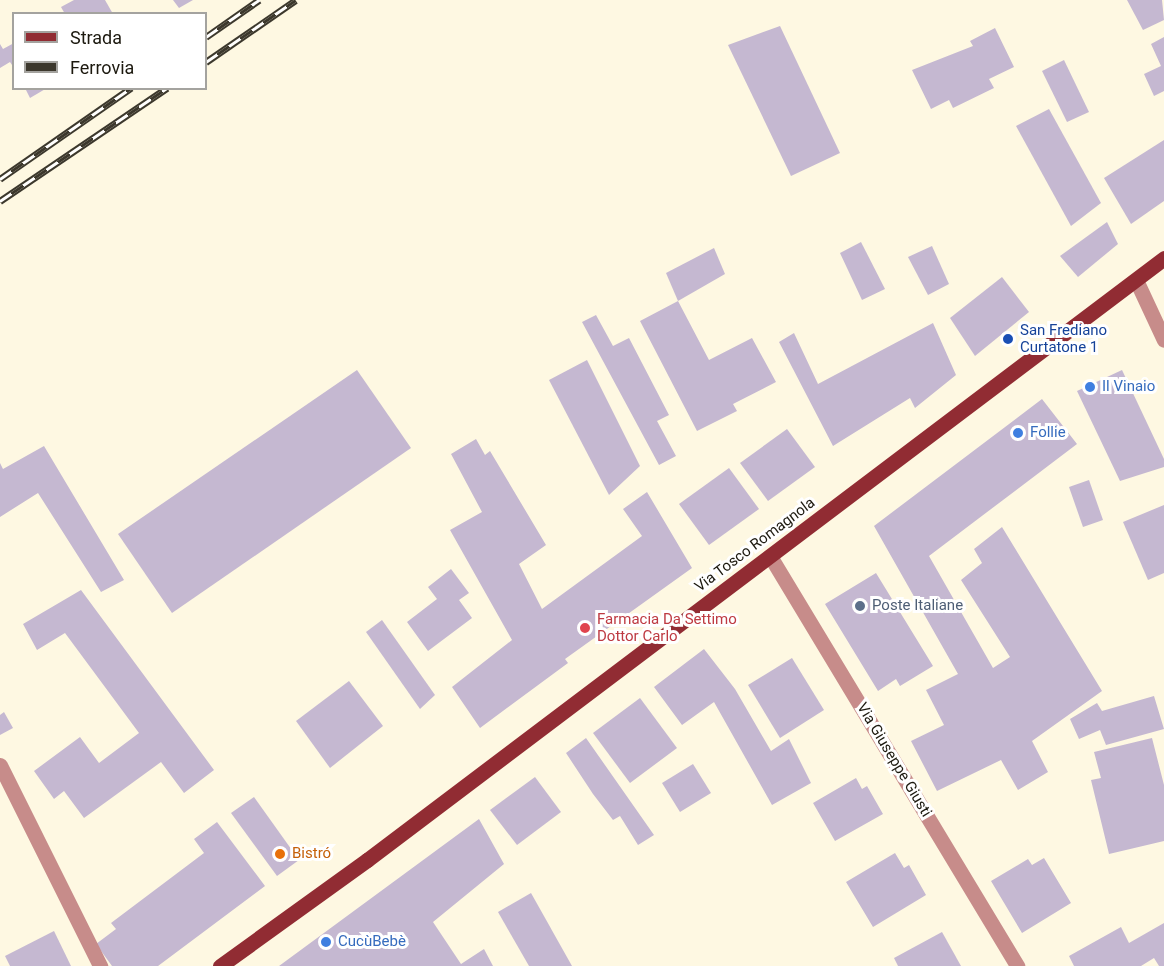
<!DOCTYPE html>
<meta charset="utf-8">
<style>
body{margin:0}
#map{position:relative;width:1164px;height:966px;overflow:hidden;background:#fef8e2;font-family:Roboto,sans-serif}
div>[style]{position:absolute}
.building>*{inset:0;background:#c5b8d1}
.minor>*{height:15px;margin:-7.5px;padding:0 7.5px;transform-origin:7.5px;border-radius:7.5px;background:#c78c8a}
.major>*{height:15px;margin:-7.5px;padding:0 7.5px;transform-origin:7.5px;border-radius:7.5px;background:#912c33}
.rail>*{height:7px;margin-top:-3.5px;transform-origin:0;background:repeating-linear-gradient(90deg,#fff 0 14px,#3c382d 0 28px);box-sizing:border-box;border-block:2px solid #3c382d}
.dots>*{width:16px;height:16px;translate:-50% -50%;box-sizing:border-box;border:3px solid #fff;border-radius:50%}
span{translate:-50% -50%;white-space:nowrap;text-align:center;line-height:1.15;-webkit-text-stroke:6px #fff;paint-order:stroke}
.transit-label{font-size:15px;color:#164399}
.left{translate:0 -50%;text-align:left}
.shop-label{font-size:15px;color:#366cbe}
.street-label{font-size:15px;color:#1c190f}
.service-label{font-size:15px;color:#4e5e75}
.health-label{font-size:15px;color:#be3a42}
.food-label{font-size:15px;color:#c56008}
.legend{position:absolute;left:12px;top:12px;width:195px;height:78px;box-sizing:border-box;background:#fff;border:2px solid #a4a39f;margin:0;padding:8px 10px;list-style:none;font-size:18px;color:#1c190f}
.legend li{display:flex;align-items:center;gap:12px;height:30px}
.legend b{width:30px;border:2px solid #a4a39f}
</style>
<div id="map">
<div class="building">
<div style="clip-path:polygon(74px 0,105px 0,113px 14px,65px 14px,61px 7px)"></div>
<div style="clip-path:polygon(173px 0,193px 0,179px 8px)"></div>
<div style="clip-path:polygon(1127px 0,1162px 0,1164px 20px,1143px 30px)"></div>
<div style="clip-path:polygon(780px 26px,840px 153px,791px 176px,728px 45px)"></div>
<div style="clip-path:polygon(995px 28px,1014px 67px,989px 79px,994px 88px,953px 108px,949px 100px,931px 109px,912px 70px,973px 46px,970px 41px)"></div>
<div style="clip-path:polygon(1164px 37px,1164px 91px,1154px 96px,1144px 74px,1161px 66px,1151px 44px)"></div>
<div style="clip-path:polygon(14px 43px,14px 68px,10px 62px,0 68px,0 44px,3px 49px)"></div>
<div style="clip-path:polygon(1064px 60px,1089px 112px,1067px 122px,1042px 71px)"></div>
<div style="clip-path:polygon(25px 88px,47px 88px,30px 98px)"></div>
<div style="clip-path:polygon(1049px 109px,1101px 203px,1071px 226px,1016px 126px)"></div>
<div style="clip-path:polygon(1164px 140px,1164px 201px,1131px 224px,1104px 178px)"></div>
<div style="clip-path:polygon(1107px 222px,1118px 244px,1078px 277px,1060px 256px)"></div>
<div style="clip-path:polygon(861px 242px,885px 289px,862px 300px,840px 253px)"></div>
<div style="clip-path:polygon(932px 246px,949px 284px,928px 295px,908px 257px)"></div>
<div style="clip-path:polygon(714px 248px,725px 274px,678px 301px,666px 273px)"></div>
<div style="clip-path:polygon(1002px 277px,1029px 312px,975px 356px,950px 318px)"></div>
<div style="clip-path:polygon(678px 301px,709px 360px,752px 338px,776px 382px,733px 404px,737px 411px,697px 431px,640px 321px)"></div>
<div style="clip-path:polygon(596px 315px,613px 346px,629px 338px,669px 415px,657px 421px,676px 456px,659px 465px,582px 322px)"></div>
<div style="clip-path:polygon(933px 323px,956px 375px,915px 408px,910px 398px,833px 446px,779px 342px,794px 333px,818px 384px)"></div>
<div style="clip-path:polygon(587px 360px,640px 466px,609px 495px,549px 380px)"></div>
<div style="clip-path:polygon(357px 370px,411px 448px,172px 613px,118px 534px)"></div>
<div style="clip-path:polygon(1122px 370px,1164px 459px,1164px 467px,1120px 481px,1077px 391px)"></div>
<div style="clip-path:polygon(1042px 399px,1077px 444px,929px 556px,993px 668px,1010px 657px,961px 580px,982px 563px,974px 549px,1002px 527px,1102px 691px,1032px 741px,1048px 772px,1018px 790px,1001px 760px,937px 791px,911px 741px,944px 725px,926px 690px,958px 674px,874px 526px)"></div>
<div style="clip-path:polygon(787px 429px,815px 467px,768px 501px,740px 463px)"></div>
<div style="clip-path:polygon(476px 439px,485px 455px,490px 451px,546px 545px,519px 564px,542px 609px,642px 536px,623px 509px,647px 492px,692px 568px,565px 659px,568px 663px,480px 728px,452px 687px,512px 640px,450px 530px,482px 512px,451px 454px)"></div>
<div style="clip-path:polygon(44px 446px,124px 580px,101px 592px,38px 493px,0 517px,0 463px,3px 469px)"></div>
<div style="clip-path:polygon(729px 468px,759px 509px,709px 545px,679px 504px)"></div>
<div style="clip-path:polygon(1089px 480px,1103px 520px,1083px 527px,1069px 487px)"></div>
<div style="clip-path:polygon(1164px 505px,1164px 573px,1148px 580px,1123px 522px)"></div>
<div style="clip-path:polygon(451px 569px,469px 593px,459px 600px,472px 618px,428px 651px,407px 622px,437px 599px,428px 587px)"></div>
<div style="clip-path:polygon(876px 573px,933px 666px,900px 686px,896px 679px,878px 691px,825px 604px)"></div>
<div style="clip-path:polygon(81px 590px,214px 770px,184px 793px,161px 762px,84px 818px,64px 791px,54px 799px,34px 771px,80px 737px,99px 763px,139px 733px,65px 633px,37px 650px,23px 624px)"></div>
<div style="clip-path:polygon(382px 620px,435px 695px,420px 709px,366px 632px)"></div>
<div style="clip-path:polygon(704px 649px,735px 689px,771px 751px,789px 739px,811px 783px,772px 805px,714px 702px,682px 725px,654px 687px)"></div>
<div style="clip-path:polygon(792px 658px,824px 710px,780px 738px,748px 685px)"></div>
<div style="clip-path:polygon(349px 681px,383px 726px,330px 768px,296px 721px)"></div>
<div style="clip-path:polygon(1154px 696px,1164px 729px,1106px 745px,1100px 730px,1079px 739px,1070px 719px,1097px 703px,1102px 711px)"></div>
<div style="clip-path:polygon(640px 698px,677px 748px,630px 783px,593px 733px)"></div>
<div style="clip-path:polygon(4px 712px,13px 728px,0 735px,0 715px)"></div>
<div style="clip-path:polygon(586px 738px,654px 835px,638px 845px,620px 816px,613px 820px,593px 794px,566px 753px)"></div>
<div style="clip-path:polygon(1152px 738px,1164px 785px,1164px 841px,1109px 854px,1091px 780px,1101px 778px,1094px 752px)"></div>
<div style="clip-path:polygon(693px 764px,711px 793px,680px 812px,662px 783px)"></div>
<div style="clip-path:polygon(535px 777px,561px 812px,517px 845px,490px 810px)"></div>
<div style="clip-path:polygon(856px 778px,862px 789px,867px 786px,883px 814px,835px 841px,813px 803px)"></div>
<div style="clip-path:polygon(254px 797px,299px 860px,277px 876px,231px 813px)"></div>
<div style="clip-path:polygon(479px 819px,504px 864px,433px 922px,461px 964px,484px 949px,493px 966px,279px 966px)"></div>
<div style="clip-path:polygon(217px 822px,265px 886px,158px 966px,112px 966px,96px 944px,116px 929px,111px 923px,204px 853px,194px 839px)"></div>
<div style="clip-path:polygon(895px 853px,904px 868px,909px 865px,926px 895px,873px 927px,846px 882px)"></div>
<div style="clip-path:polygon(1044px 858px,1071px 903px,1022px 933px,991px 881px,1028px 859px,1032px 865px)"></div>
<div style="clip-path:polygon(531px 893px,572px 966px,529px 966px,498px 912px)"></div>
<div style="clip-path:polygon(1164px 923px,1164px 966px,1159px 966px,1154px 958px,1141px 966px,1074px 966px,1069px 956px,1121px 927px,1129px 943px)"></div>
<div style="clip-path:polygon(54px 931px,71px 966px,10px 966px,5px 956px)"></div>
<div style="clip-path:polygon(942px 932px,961px 966px,898px 966px,894px 958px)"></div>
</div>
<div class="minor">
<div style="left:1136px;top:280px;width:66px;rotate:65deg"></div>
<div style="left:770px;top:556px;width:479px;rotate:58.9deg"></div>
<div style="left:0;top:765px;width:225px;rotate:63.5deg"></div>
</div>
<div class="major">
<div style="left:220px;top:966px;width:181px;rotate:-35.8deg"></div>
<div style="left:367px;top:860px;width:999px;rotate:-37.06deg"></div>
</div>
<div class="rail">
<div style="left:206px;top:37px;width:65px;rotate:-34.9deg"></div>
<div style="left:206px;top:62px;width:109px;rotate:-34.6deg"></div>
<div style="left:0;top:179px;width:160px;rotate:-34.8deg"></div>
<div style="left:0;top:201px;width:202px;rotate:-34.1deg"></div>
</div>
<div class="dots">
<div style="left:1008px;top:339px;background:#1a4fb4"></div>
<div style="left:1090px;top:387px;background:#3f7fe0"></div>
<div style="left:1018px;top:433px;background:#3f7fe0"></div>
<div style="left:860px;top:606px;background:#5c6f8a"></div>
<div style="left:585px;top:628px;background:#e0444e"></div>
<div style="left:280px;top:854px;background:#e8710a"></div>
<div style="left:326px;top:942px;background:#3f7fe0"></div>
</div>
<div class="transit-label">
<span class="left" style="left:1020px;top:339px">San Frediano<br>Curtatone 1</span>
</div>
<div class="shop-label">
<span class="left" style="left:1102px;top:387px">Il Vinaio</span>
<span class="left" style="left:1030px;top:433px">Follie</span>
<span class="left" style="left:338px;top:942px">CucùBebè</span>
</div>
<div class="street-label">
<span style="left:755px;top:545px;rotate:-37deg">Via Tosco Romagnola</span>
<span style="left:894px;top:760px;rotate:59deg">Via Giuseppe Giusti</span>
</div>
<div class="service-label">
<span class="left" style="left:872px;top:606px">Poste Italiane</span>
</div>
<div class="health-label">
<span class="left" style="left:597px;top:628px">Farmacia Da Settimo<br>Dottor Carlo</span>
</div>
<div class="food-label">
<span class="left" style="left:292px;top:854px">Bistró</span>
</div>
<ul class="legend">
<li><b style="height:8px;background:#912c33"></b>Strada</li>
<li><b style="height:8px;background:#3c382d"></b>Ferrovia</li>
</ul>
</div>
